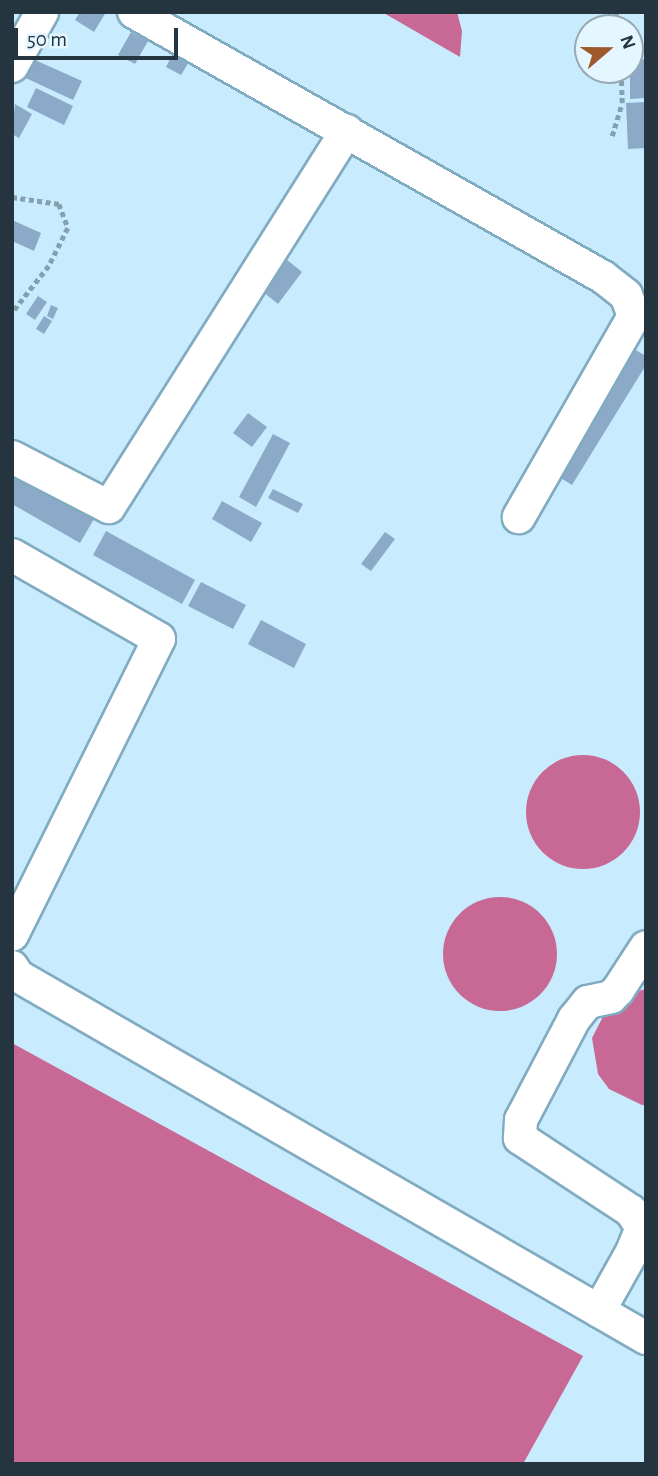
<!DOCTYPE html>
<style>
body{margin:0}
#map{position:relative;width:658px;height:1476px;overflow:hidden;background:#c9ebfe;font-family:"Alegreya Sans",sans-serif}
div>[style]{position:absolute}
.water>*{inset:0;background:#c76895}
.round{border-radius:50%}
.building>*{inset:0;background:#8da9c8}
.path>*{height:4.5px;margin-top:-2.25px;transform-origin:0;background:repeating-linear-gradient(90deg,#85a0af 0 5px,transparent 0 8.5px)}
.roads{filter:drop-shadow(2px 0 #81abc1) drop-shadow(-2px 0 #81abc1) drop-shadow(0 2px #81abc1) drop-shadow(0 -2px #81abc1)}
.minor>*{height:32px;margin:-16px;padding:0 16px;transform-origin:16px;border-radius:16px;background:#fff}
span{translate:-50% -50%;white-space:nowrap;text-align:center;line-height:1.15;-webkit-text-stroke:5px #e4f6ff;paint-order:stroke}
.frame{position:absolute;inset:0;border:14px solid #24353f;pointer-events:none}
.north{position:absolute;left:574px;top:14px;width:70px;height:70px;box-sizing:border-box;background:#e4f6ff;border:2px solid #97a9b2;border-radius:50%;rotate:70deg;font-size:19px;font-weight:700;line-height:28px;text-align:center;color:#24353f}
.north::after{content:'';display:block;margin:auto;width:24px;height:32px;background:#9e592c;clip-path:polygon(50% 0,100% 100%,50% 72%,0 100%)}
.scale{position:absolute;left:14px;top:28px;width:164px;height:32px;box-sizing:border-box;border:4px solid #24353f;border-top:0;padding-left:9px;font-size:21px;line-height:24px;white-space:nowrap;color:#24353f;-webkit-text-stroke:5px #e4f6ff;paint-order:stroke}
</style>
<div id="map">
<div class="water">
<div style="clip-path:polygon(382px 12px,457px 12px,462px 31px,460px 57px)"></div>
<div class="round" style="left:526px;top:755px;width:114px;height:114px"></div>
<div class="round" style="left:443px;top:897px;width:114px;height:114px"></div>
<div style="clip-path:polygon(646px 989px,646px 1105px,642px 1105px,609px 1089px,598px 1074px,592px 1038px,609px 1005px,626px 994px)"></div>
<div style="clip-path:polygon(12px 1043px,583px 1356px,523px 1464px,12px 1464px)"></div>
</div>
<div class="building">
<div style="clip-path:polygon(80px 12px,106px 12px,94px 32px,75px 20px)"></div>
<div style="clip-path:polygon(131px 32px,148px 41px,135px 64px,118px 55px)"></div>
<div style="clip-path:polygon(174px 51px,190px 60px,181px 75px,166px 67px)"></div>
<div style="clip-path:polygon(26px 56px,82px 81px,73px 100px,17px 74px)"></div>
<div style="clip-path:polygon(646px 59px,646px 98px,630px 99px,630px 60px)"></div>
<div style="clip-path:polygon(36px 88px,73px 106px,64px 125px,27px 107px)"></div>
<div style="clip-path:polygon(646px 102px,646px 148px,628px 149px,626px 103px)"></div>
<div style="clip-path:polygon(15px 104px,32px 114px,19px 138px,12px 134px)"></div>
<div style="clip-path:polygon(12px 220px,41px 233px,34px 251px,12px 241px)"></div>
<div style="clip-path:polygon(286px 259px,302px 272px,278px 304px,262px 291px)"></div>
<div style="clip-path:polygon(38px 296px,47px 302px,35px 320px,26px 314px)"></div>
<div style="clip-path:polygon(51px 305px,58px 308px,53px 319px,47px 316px)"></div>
<div style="clip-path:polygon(44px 316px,52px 321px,44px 334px,36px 329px)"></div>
<div style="clip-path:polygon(634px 349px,646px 356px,646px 365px,572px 485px,556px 475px)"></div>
<div style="clip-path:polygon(248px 413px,267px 427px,252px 447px,233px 433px)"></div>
<div style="clip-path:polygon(273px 434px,290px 443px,256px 507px,239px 497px)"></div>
<div style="clip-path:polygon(12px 471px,94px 519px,80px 543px,12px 504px)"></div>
<div style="clip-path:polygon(273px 489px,303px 504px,298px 513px,268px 498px)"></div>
<div style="clip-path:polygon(222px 501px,262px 523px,251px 542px,212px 519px)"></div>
<div style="clip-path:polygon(106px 531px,195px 580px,182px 604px,93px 555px)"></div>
<div style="clip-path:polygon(385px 532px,395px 539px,371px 571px,361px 564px)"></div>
<div style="clip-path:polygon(201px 582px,246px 605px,233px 629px,188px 606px)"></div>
<div style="clip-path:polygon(261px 620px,306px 644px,294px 668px,248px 644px)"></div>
</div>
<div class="path">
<div style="left:616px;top:12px;width:16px;rotate:83deg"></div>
<div style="left:612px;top:136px;width:34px;rotate:-73deg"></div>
<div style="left:622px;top:103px;width:33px;rotate:-92deg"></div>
<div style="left:12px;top:197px;width:48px;rotate:8.5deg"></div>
<div style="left:59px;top:204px;width:26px;rotate:69deg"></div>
<div style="left:68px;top:228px;width:42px;rotate:116.6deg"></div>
<div style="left:49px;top:266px;width:60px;rotate:128.2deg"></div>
</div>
<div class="roads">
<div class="minor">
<div style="left:134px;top:12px;width:539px;rotate:29.47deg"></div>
<div style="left:603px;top:277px;width:29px;rotate:38deg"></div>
<div style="left:626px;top:295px;width:22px;rotate:69deg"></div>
<div style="left:634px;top:316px;width:232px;rotate:119.8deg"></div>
<div style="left:12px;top:66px;width:62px;rotate:-60.9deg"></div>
<div style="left:12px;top:457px;width:109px;rotate:27.3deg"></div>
<div style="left:109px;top:507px;width:445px;rotate:-57.7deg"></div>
<div style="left:12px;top:555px;width:169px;rotate:29.7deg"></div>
<div style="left:159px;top:639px;width:330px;rotate:116.4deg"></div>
<div style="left:12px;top:967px;width:11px;rotate:56deg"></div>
<div style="left:18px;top:976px;width:725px;rotate:29.96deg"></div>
<div style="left:641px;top:1226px;width:18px;rotate:-124deg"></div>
<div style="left:631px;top:1211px;width:133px;rotate:-146.7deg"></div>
<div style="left:520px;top:1138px;width:18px;rotate:-87deg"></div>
<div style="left:521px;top:1120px;width:114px;rotate:-62.3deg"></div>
<div style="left:574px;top:1019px;width:22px;rotate:-51deg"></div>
<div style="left:588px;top:1002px;width:24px;rotate:-12deg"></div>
<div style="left:611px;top:997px;width:10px;rotate:-45deg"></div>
<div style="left:618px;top:990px;width:51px;rotate:-56.9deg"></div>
<div style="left:599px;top:1311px;width:68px;rotate:-60.8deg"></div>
<div style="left:632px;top:1252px;width:38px;rotate:-68deg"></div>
</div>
</div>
<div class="frame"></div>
<div class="north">N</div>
<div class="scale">50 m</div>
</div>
